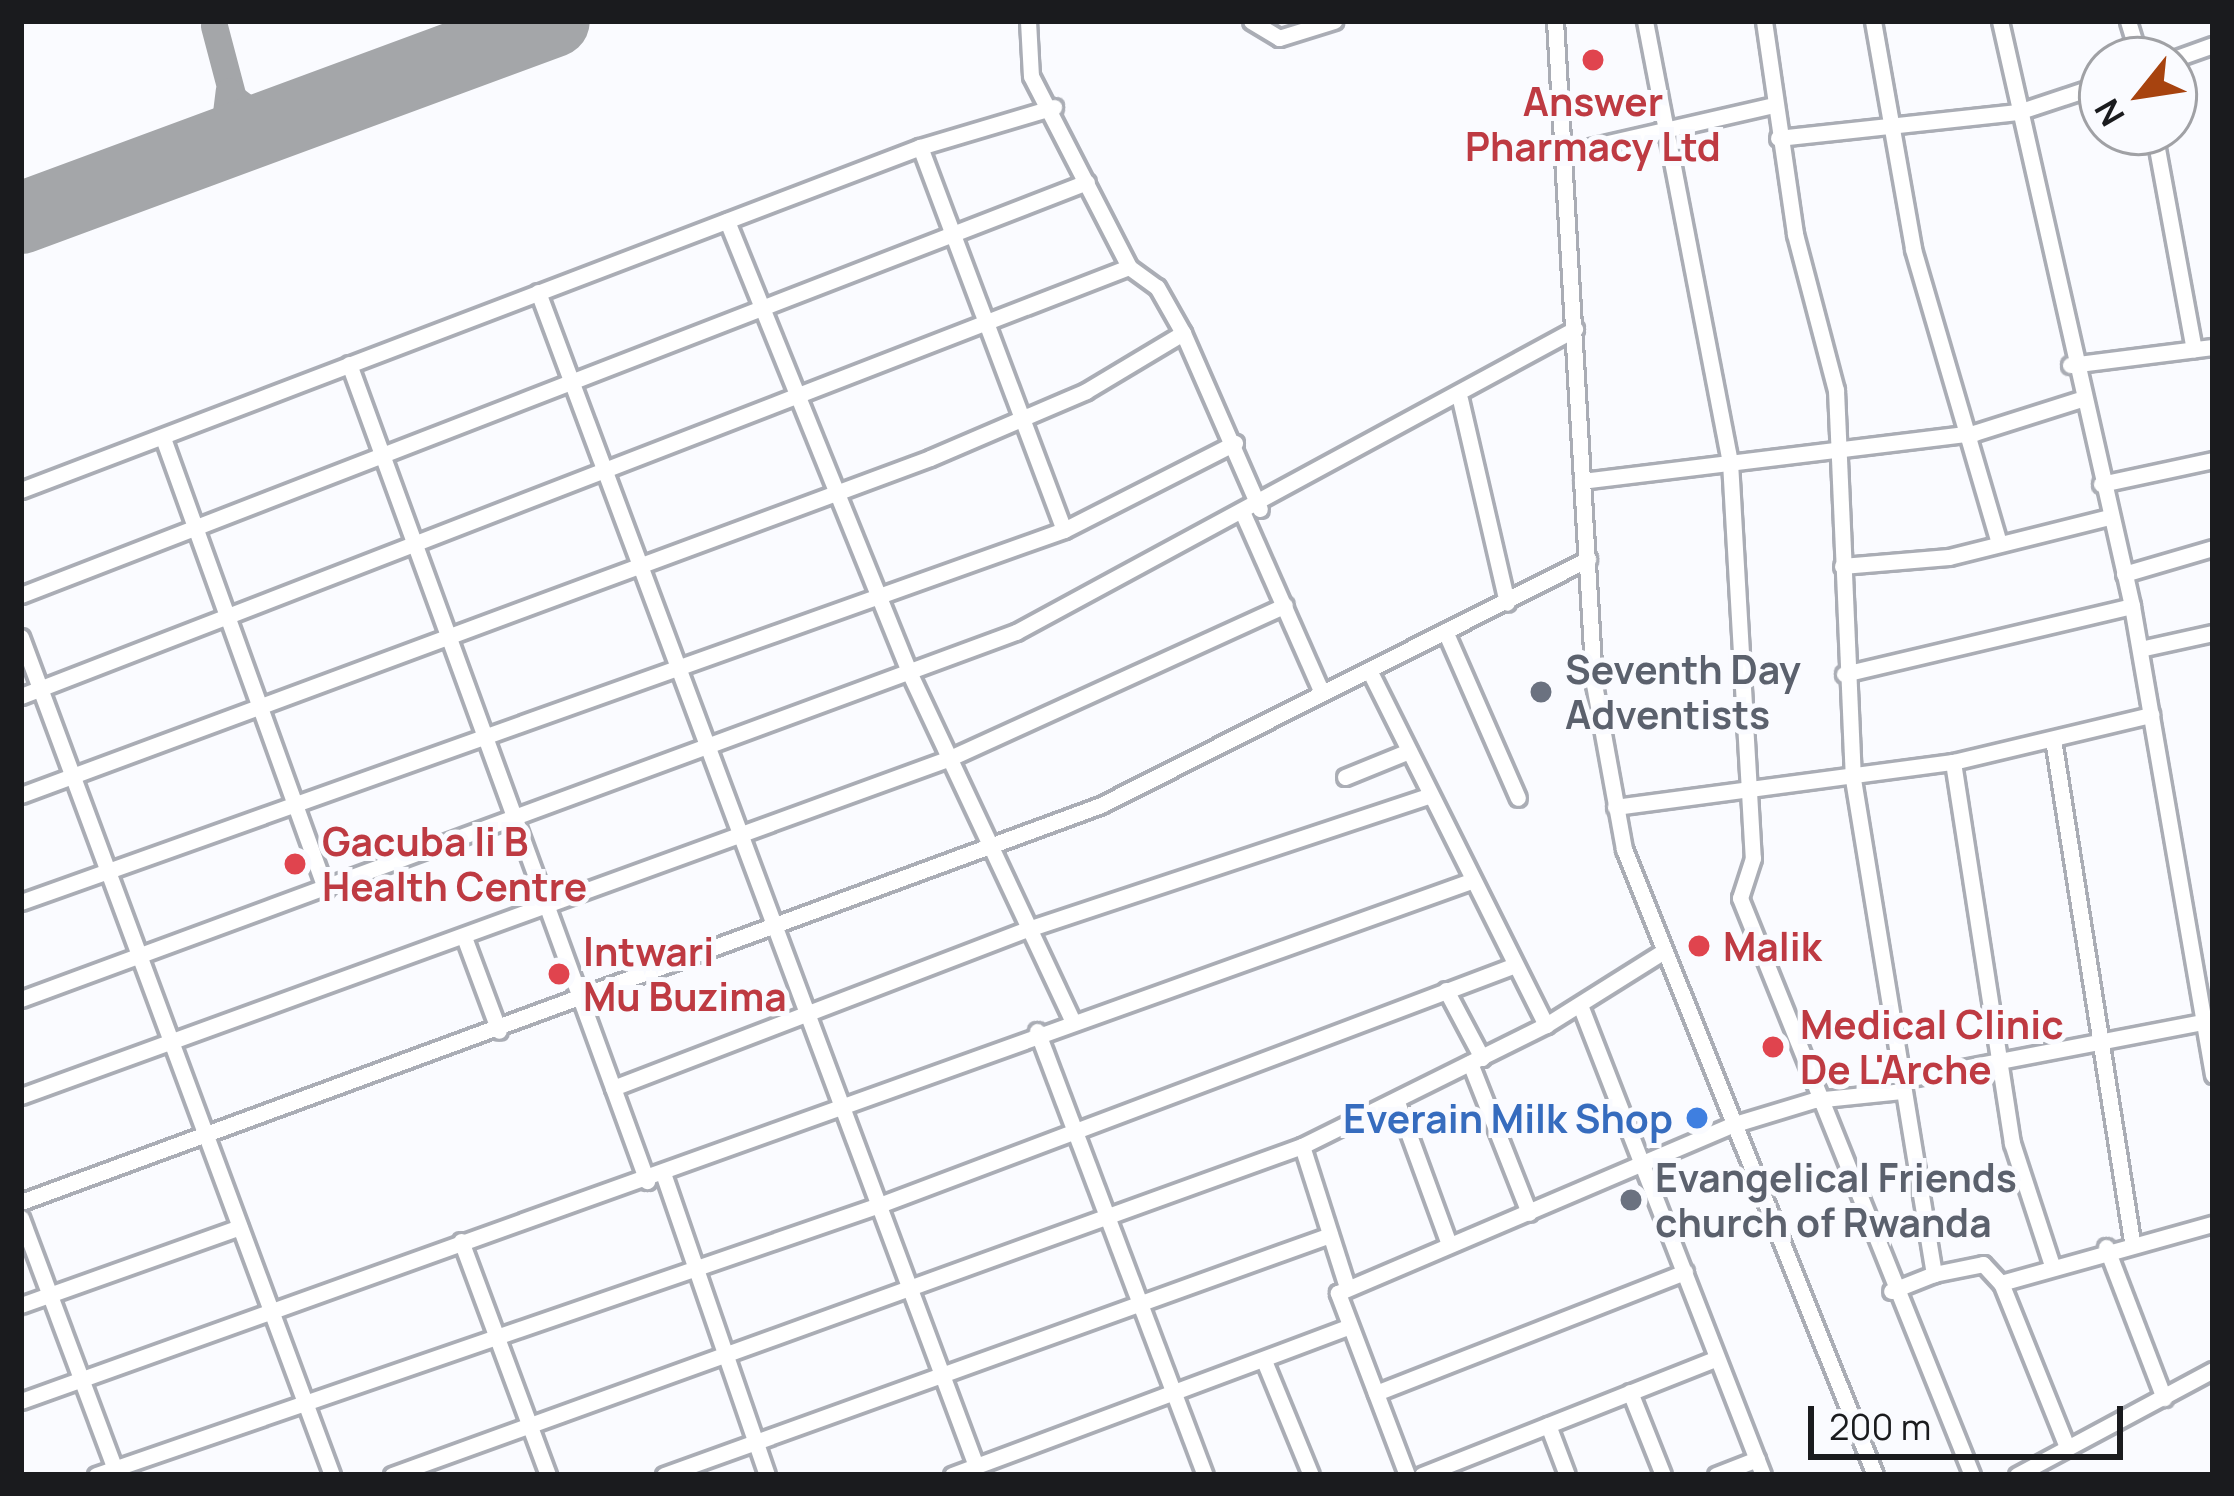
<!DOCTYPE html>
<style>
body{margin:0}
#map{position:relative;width:2234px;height:1496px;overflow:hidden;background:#fafbff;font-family:Manrope,sans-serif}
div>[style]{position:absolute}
.taxiway>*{height:27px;margin:-13.5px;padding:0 13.5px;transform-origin:13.5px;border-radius:13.5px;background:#a4a6a9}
.runway>*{height:72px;margin:-36px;padding:0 36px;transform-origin:36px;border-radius:36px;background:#a4a6a9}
.roads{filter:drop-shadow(3px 0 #aaadb5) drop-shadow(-3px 0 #aaadb5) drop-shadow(0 3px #aaadb5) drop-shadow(0 -3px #aaadb5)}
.minor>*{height:15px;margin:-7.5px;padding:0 7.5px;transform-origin:7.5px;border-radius:7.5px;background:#fff}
.dots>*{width:33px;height:33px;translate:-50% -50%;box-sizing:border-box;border:6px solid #fafbff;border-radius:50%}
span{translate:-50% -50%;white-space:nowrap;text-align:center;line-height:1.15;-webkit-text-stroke:10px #fafbff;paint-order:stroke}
.health-label{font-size:39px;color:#be3a42;font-weight:700}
.left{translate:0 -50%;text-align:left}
.worship-label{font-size:39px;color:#5b616d;font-weight:700}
.shop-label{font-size:39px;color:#366cbe;font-weight:700}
.right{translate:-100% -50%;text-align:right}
.frame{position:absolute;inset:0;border:24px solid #1a1b1e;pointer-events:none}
.north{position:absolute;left:2078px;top:36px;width:120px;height:120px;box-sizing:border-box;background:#fafbff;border:3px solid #a0a1a5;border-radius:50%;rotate:240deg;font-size:33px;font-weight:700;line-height:48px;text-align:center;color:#1a1b1e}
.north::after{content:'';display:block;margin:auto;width:42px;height:54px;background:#a7430f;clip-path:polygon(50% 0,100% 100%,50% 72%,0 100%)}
.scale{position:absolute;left:1808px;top:1406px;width:315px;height:54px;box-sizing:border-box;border:6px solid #1a1b1e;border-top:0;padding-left:15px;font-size:36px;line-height:42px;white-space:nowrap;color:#1a1b1e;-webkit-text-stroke:9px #fafbff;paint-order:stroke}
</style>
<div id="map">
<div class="taxiway">
<div style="left:214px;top:26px;width:74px;rotate:75.2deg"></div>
<div style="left:233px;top:98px;width:31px;rotate:36deg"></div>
<div style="left:258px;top:116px;width:34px;rotate:3deg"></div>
<div style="left:194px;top:154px;width:39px;rotate:-40deg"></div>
<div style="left:224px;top:129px;width:38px;rotate:-83deg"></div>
</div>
<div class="runway">
<div style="left:21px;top:218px;width:568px;rotate:-20.28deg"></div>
</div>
<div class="roads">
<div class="minor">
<div style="left:1028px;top:21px;width:55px;rotate:86.9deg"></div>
<div style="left:1031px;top:76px;width:215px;rotate:62.8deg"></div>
<div style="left:1129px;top:267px;width:34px;rotate:36deg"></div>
<div style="left:1157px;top:287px;width:53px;rotate:60.5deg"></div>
<div style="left:1183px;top:333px;width:192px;rotate:66.4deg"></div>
<div style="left:1251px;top:21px;width:33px;rotate:31deg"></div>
<div style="left:1279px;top:38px;width:58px;rotate:-17.2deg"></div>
<div style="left:1555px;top:21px;width:664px;rotate:86.63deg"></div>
<div style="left:1594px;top:684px;width:168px;rotate:79.7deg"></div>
<div style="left:1624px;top:849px;width:674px;rotate:68.15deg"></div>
<div style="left:1645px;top:21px;width:449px;rotate:79.1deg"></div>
<div style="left:1730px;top:462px;width:397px;rotate:86.7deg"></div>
<div style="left:1753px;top:858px;width:42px;rotate:108deg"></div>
<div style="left:1740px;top:898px;width:622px;rotate:68.1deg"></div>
<div style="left:1764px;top:21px;width:215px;rotate:81.7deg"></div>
<div style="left:1795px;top:234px;width:161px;rotate:75.3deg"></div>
<div style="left:1836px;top:390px;width:389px;rotate:87.5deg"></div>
<div style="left:1853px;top:779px;width:502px;rotate:80.71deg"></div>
<div style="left:1934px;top:1274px;width:46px;rotate:158.4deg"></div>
<div style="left:1873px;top:21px;width:231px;rotate:80deg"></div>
<div style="left:1913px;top:249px;width:306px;rotate:73.7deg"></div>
<div style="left:2000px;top:21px;width:600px;rotate:77.28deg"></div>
<div style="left:2132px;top:606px;width:476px;rotate:80.2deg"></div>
<div style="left:2128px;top:21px;width:41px;rotate:72.9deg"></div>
<div style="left:2171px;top:60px;width:45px;rotate:-19.7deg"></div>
<div style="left:2154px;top:132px;width:221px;rotate:79.6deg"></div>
<div style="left:1778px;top:138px;width:241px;rotate:-6.2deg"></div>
<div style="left:2018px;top:112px;width:89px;rotate:-18.4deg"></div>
<div style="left:920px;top:147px;width:409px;rotate:69.4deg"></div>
<div style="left:1564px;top:153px;width:214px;rotate:-12.9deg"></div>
<div style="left:727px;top:221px;width:489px;rotate:68deg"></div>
<div style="left:910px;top:674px;width:379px;rotate:64.9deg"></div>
<div style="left:538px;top:292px;width:1253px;rotate:69.54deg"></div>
<div style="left:349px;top:364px;width:870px;rotate:69.96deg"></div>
<div style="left:2070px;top:365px;width:144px;rotate:-7.2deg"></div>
<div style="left:1460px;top:399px;width:209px;rotate:77deg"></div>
<div style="left:163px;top:438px;width:480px;rotate:70.2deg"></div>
<div style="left:1582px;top:481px;width:395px;rotate:-7deg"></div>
<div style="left:1974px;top:433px;width:109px;rotate:-17.6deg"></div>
<div style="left:2101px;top:484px;width:115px;rotate:-12.1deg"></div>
<div style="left:21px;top:490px;width:962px;rotate:-20.88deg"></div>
<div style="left:920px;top:147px;width:140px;rotate:-16.6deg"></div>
<div style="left:1244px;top:516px;width:193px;rotate:66.2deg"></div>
<div style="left:1842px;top:566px;width:107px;rotate:-4.8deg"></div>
<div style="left:1949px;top:557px;width:166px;rotate:-14deg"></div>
<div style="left:2124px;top:574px;width:93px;rotate:-16.3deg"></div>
<div style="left:21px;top:595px;width:1143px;rotate:-21.18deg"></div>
<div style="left:1445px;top:631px;width:182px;rotate:66.4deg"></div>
<div style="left:21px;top:637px;width:894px;rotate:69.64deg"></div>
<div style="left:2140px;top:649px;width:75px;rotate:-12.4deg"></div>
<div style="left:1369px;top:670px;width:397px;rotate:63.5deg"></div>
<div style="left:1844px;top:674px;width:296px;rotate:-13.3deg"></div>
<div style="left:21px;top:696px;width:1188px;rotate:-21.17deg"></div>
<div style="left:2053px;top:739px;width:508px;rotate:81.06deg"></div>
<div style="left:1953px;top:762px;width:386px;rotate:81.2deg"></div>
<div style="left:2012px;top:1143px;width:125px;rotate:71.9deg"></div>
<div style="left:1345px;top:777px;width:69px;rotate:-22.1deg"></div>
<div style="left:21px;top:795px;width:969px;rotate:-20.34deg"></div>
<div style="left:930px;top:458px;width:170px;rotate:-23.2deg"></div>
<div style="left:1086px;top:391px;width:113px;rotate:-30.9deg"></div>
<div style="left:1615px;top:807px;width:341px;rotate:-7.6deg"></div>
<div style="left:1953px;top:762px;width:204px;rotate:-13.4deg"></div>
<div style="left:21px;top:902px;width:1107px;rotate:-19.63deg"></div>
<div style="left:1064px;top:530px;width:192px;rotate:-27deg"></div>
<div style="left:464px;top:937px;width:100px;rotate:69.6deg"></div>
<div style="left:1446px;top:990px;width:77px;rotate:62.1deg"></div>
<div style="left:21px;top:999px;width:1061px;rotate:-20.25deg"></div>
<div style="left:1016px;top:632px;width:636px;rotate:-28.46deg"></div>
<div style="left:1580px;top:1005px;width:504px;rotate:68.73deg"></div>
<div style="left:1037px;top:1031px;width:475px;rotate:69.3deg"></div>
<div style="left:1470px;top:1063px;width:161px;rotate:68.5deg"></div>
<div style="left:1901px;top:1080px;width:308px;rotate:-10.9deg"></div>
<div style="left:613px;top:1088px;width:444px;rotate:-21deg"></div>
<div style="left:1028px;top:929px;width:424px;rotate:-18.4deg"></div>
<div style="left:21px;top:1096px;width:989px;rotate:-19.99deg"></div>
<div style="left:950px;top:758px;width:368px;rotate:-24.5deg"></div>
<div style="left:1397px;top:1102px;width:151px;rotate:69.9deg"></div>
<div style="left:1302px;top:1146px;width:148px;rotate:72.3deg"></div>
<div style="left:664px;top:1176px;width:316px;rotate:71deg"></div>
<div style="left:21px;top:1202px;width:1151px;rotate:-20.18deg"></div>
<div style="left:1101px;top:805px;width:546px;rotate:-26.8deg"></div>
<div style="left:21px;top:1218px;width:274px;rotate:69.5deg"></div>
<div style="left:461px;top:1241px;width:250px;rotate:69.6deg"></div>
<div style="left:2106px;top:1247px;width:162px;rotate:69deg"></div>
<div style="left:1934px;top:1274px;width:50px;rotate:-11.5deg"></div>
<div style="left:1983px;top:1264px;width:26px;rotate:47deg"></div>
<div style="left:21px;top:1305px;width:232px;rotate:-19.6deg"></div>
<div style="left:1265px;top:1363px;width:121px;rotate:67.7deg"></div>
<div style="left:1630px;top:1392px;width:89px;rotate:68.3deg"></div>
<div style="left:1376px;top:1393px;width:332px;rotate:-21.4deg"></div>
<div style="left:21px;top:1401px;width:1540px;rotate:-19.73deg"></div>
<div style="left:1548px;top:1425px;width:53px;rotate:69.2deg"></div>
<div style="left:2067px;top:1447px;width:177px;rotate:-111.9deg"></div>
<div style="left:2001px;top:1283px;width:220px;rotate:-15.6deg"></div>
<div style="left:96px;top:1475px;width:831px;rotate:-19.02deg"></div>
<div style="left:882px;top:1204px;width:674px;rotate:-20.67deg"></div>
<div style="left:392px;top:1475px;width:968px;rotate:-19.88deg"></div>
<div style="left:1302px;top:1146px;width:272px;rotate:-26.4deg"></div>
<div style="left:1546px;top:1025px;width:139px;rotate:-32.1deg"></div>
<div style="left:664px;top:1475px;width:708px;rotate:-19.82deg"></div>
<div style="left:952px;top:1475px;width:421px;rotate:-20.5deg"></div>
<div style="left:1407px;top:1475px;width:195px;rotate:-110.8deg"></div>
<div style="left:1338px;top:1293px;width:431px;rotate:-23.1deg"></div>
<div style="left:1735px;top:1124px;width:83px;rotate:-16.9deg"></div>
<div style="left:1814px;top:1100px;width:88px;rotate:-5.8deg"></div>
<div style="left:1422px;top:1475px;width:317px;rotate:-21.6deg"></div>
<div style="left:1716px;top:1475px;width:44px;rotate:-21.3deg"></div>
<div style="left:2017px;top:1475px;width:222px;rotate:-28.2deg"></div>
</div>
</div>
<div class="dots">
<div style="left:1593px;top:60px;background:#e0444e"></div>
<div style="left:1541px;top:692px;background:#6b7280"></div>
<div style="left:295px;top:864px;background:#e0444e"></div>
<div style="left:1699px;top:946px;background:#e0444e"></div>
<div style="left:559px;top:974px;background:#e0444e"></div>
<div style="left:1773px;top:1047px;background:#e0444e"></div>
<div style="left:1697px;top:1118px;background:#3f7fe0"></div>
<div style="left:1631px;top:1200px;background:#6b7280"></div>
</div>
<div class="health-label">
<span style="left:1593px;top:124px">Answer<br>Pharmacy Ltd</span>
<span class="left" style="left:322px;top:864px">Gacuba Ii B<br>Health Centre</span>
<span class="left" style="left:1723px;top:946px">Malik</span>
<span class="left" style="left:583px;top:974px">Intwari<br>Mu Buzima</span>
<span class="left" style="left:1800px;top:1047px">Medical Clinic<br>De L'Arche</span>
</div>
<div class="worship-label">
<span class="left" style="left:1565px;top:692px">Seventh Day<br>Adventists</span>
<span class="left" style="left:1655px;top:1200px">Evangelical Friends<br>church of Rwanda</span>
</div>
<div class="shop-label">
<span class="right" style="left:1673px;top:1118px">Everain Milk Shop</span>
</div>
<div class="frame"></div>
<div class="north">N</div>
<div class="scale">200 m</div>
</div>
